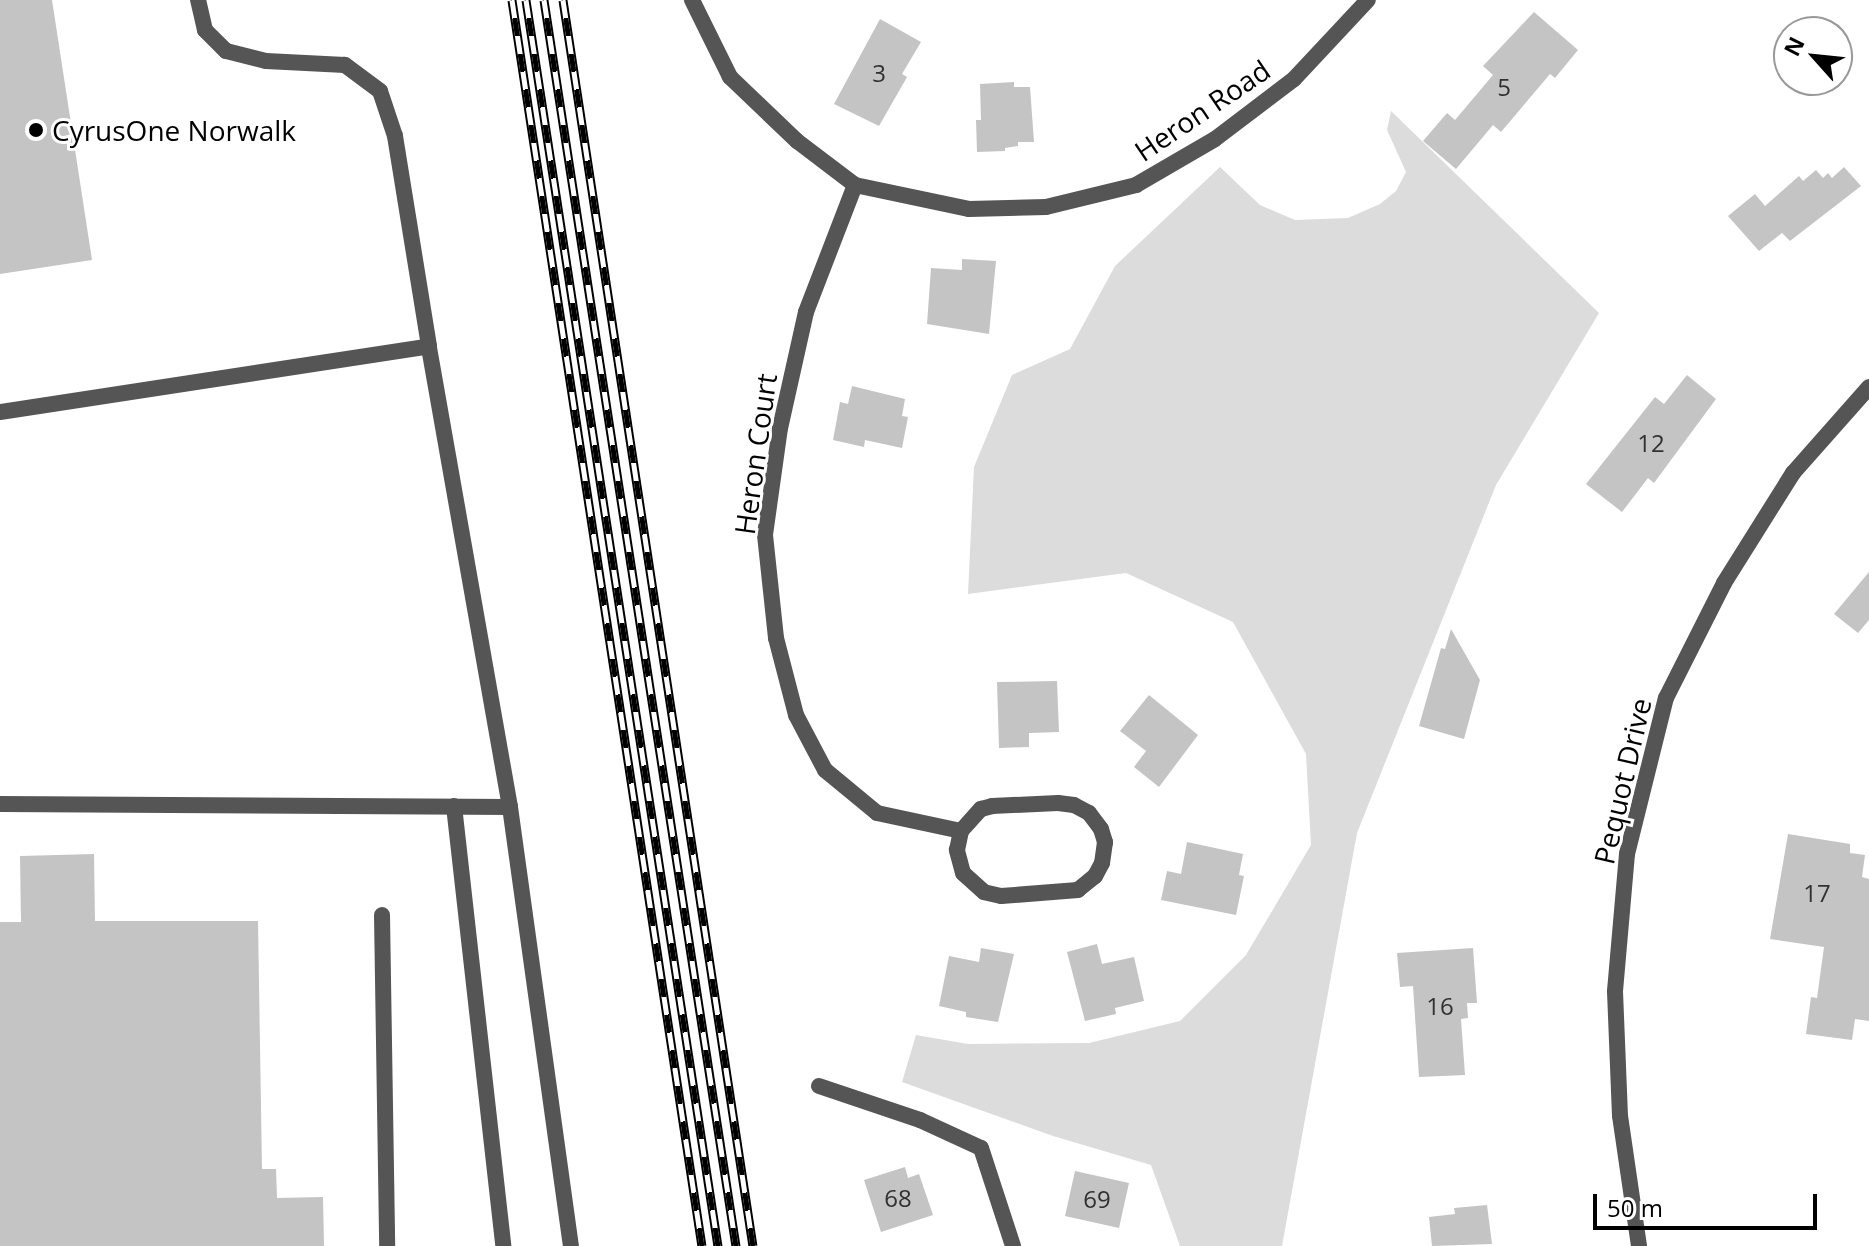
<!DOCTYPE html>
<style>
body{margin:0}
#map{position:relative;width:1869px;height:1246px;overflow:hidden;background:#fff;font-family:"Open Sans",sans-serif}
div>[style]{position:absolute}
.green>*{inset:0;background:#dcdcdc}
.building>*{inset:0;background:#c4c4c4}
.service>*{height:16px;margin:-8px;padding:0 8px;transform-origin:8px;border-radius:8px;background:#555}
.minor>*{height:16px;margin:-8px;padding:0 8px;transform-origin:8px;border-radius:8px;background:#555}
.rail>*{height:9px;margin-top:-4.5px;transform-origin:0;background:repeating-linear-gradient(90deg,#fff 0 18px,#000 0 36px);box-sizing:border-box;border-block:2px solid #000}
.dots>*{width:22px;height:22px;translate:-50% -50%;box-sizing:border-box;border:4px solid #fff;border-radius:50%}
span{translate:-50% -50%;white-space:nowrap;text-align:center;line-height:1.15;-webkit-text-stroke:6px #fff;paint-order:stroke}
.number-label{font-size:24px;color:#313131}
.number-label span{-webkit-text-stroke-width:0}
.street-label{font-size:28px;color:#000}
.poi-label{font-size:28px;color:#000}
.left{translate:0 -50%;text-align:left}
.north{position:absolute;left:1773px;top:16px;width:80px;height:80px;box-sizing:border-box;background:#fff;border:2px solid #999;border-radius:50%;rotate:297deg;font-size:22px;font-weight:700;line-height:32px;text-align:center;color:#000}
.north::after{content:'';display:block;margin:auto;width:28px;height:36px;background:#000;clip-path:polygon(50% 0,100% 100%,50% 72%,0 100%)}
.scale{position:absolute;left:1593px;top:1194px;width:224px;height:36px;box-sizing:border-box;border:4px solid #000;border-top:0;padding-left:10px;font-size:24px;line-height:28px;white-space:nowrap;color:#000;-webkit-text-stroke:6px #fff;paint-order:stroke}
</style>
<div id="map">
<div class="green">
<div style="clip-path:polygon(1391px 111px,1599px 313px,1496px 485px,1357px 833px,1282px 1246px,1180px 1246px,1151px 1165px,1053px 1136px,902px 1082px,916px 1035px,968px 1044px,1089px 1043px,1180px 1021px,1246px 955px,1311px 845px,1306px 754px,1233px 622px,1126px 573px,968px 594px,974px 467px,1012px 375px,1070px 349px,1115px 266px,1220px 167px,1260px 205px,1295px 220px,1348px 218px,1380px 204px,1396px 191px,1406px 172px,1387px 130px)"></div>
</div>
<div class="building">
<div style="clip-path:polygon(0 0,52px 0,92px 260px,0 274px)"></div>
<div style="clip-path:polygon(1534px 12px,1578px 50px,1555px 78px,1550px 74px,1501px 132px,1493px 125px,1456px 169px,1423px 141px,1447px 113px,1455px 120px,1493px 75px,1483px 66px)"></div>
<div style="clip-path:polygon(880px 19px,921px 42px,902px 74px,907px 77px,879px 126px,834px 104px)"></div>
<div style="clip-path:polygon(1014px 82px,1014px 87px,1030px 87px,1034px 142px,1018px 142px,1018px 146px,1005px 148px,1005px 151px,977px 152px,976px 120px,981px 120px,980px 84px)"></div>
<div style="clip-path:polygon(1844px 167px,1861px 186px,1790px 241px,1782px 233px,1759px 251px,1728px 216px,1755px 194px,1765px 206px,1799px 176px,1803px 181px,1816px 170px,1823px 178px,1828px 173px,1832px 178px)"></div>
<div style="clip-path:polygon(962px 259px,996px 261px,989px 334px,927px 324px,931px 268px,962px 270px)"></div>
<div style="clip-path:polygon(1687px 375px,1716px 399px,1654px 483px,1648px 478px,1622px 512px,1586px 484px,1655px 397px,1664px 404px)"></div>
<div style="clip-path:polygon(852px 386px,905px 399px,902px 416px,908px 417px,902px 448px,865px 440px,864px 447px,833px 440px,840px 402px,848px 404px)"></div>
<div style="clip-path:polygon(1869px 572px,1869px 620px,1858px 633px,1834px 614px)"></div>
<div style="clip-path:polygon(1451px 629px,1480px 680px,1464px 739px,1419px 726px,1441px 648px,1445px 649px)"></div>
<div style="clip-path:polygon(1057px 681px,1059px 732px,1029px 733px,1029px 747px,999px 748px,997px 682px)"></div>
<div style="clip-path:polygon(1149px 695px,1198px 735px,1159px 787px,1134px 767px,1146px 751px,1120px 731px)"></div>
<div style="clip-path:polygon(1788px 834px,1850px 844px,1850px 853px,1865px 855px,1862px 877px,1869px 879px,1869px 1021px,1855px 1019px,1852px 1040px,1806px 1034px,1811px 997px,1817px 998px,1824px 947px,1770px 939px)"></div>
<div style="clip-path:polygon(1187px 842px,1243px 854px,1239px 875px,1244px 876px,1236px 915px,1161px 900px,1167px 871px,1181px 874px)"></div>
<div style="clip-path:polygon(94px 854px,95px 921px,258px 921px,262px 1169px,276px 1169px,277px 1198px,323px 1197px,324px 1246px,0 1246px,0 922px,21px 922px,20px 856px)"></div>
<div style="clip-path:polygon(1097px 944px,1102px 964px,1134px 957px,1144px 1001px,1115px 1008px,1116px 1014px,1085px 1021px,1067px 952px)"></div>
<div style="clip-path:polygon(981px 948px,1014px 954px,998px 1022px,966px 1017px,966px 1012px,939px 1006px,949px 956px,979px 962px)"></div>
<div style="clip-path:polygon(1473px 948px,1477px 1003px,1467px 1003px,1468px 1018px,1461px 1019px,1465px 1075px,1419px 1077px,1413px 986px,1400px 987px,1397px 953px)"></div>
<div style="clip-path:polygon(905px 1167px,908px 1178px,919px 1174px,933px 1215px,881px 1232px,864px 1180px)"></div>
<div style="clip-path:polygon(1075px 1171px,1129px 1183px,1119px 1228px,1065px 1216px)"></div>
<div style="clip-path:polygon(1487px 1205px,1492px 1244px,1432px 1246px,1429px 1217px,1455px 1214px,1454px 1208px)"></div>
</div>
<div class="service">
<div style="left:0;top:412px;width:434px;rotate:-8.7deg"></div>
<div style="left:429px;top:346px;width:213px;rotate:-99.2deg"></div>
<div style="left:395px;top:136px;width:47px;rotate:-108.4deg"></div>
<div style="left:380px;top:91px;width:44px;rotate:-143.4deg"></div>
<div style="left:345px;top:65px;width:79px;rotate:-177.1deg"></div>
<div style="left:266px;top:61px;width:41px;rotate:-166deg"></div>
<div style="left:226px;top:51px;width:30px;rotate:-135deg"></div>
<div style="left:205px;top:30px;width:31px;rotate:-103deg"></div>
<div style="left:0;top:804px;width:510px;rotate:0.34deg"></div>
<div style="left:510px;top:807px;width:468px;rotate:-100deg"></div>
<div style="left:454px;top:806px;width:443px;rotate:83.6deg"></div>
<div style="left:510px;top:807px;width:443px;rotate:82.1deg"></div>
<div style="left:382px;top:915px;width:331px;rotate:89.1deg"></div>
<div style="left:819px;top:1086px;width:107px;rotate:18.6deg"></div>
<div style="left:920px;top:1120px;width:67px;rotate:24.7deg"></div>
</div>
<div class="minor">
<div style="left:692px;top:0;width:86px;rotate:63.7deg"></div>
<div style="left:730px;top:77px;width:93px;rotate:43.7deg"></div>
<div style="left:797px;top:141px;width:73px;rotate:37.2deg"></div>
<div style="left:855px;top:185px;width:116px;rotate:11.9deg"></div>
<div style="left:969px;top:209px;width:77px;rotate:-1.5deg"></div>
<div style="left:1046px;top:207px;width:93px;rotate:-13.7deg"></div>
<div style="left:1136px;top:185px;width:91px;rotate:-30.2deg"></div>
<div style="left:1215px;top:139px;width:99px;rotate:-37.2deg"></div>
<div style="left:1294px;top:79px;width:108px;rotate:-46.9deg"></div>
<div style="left:855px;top:185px;width:136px;rotate:111.1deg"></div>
<div style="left:806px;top:312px;width:119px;rotate:102.6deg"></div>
<div style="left:780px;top:428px;width:108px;rotate:98deg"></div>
<div style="left:765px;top:535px;width:104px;rotate:83.9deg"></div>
<div style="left:776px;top:638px;width:80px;rotate:75.4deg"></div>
<div style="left:796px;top:715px;width:62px;rotate:62.2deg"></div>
<div style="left:825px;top:770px;width:67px;rotate:39.6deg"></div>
<div style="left:877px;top:813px;width:86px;rotate:12.1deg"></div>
<div style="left:1058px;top:803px;width:16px;rotate:7deg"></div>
<div style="left:1074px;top:805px;width:17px;rotate:28deg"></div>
<div style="left:1089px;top:813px;width:20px;rotate:53deg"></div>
<div style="left:1101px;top:829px;width:14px;rotate:73deg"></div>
<div style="left:1105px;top:842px;width:21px;rotate:98deg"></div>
<div style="left:1102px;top:863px;width:15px;rotate:118deg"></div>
<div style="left:1095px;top:876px;width:22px;rotate:141deg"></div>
<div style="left:1078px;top:890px;width:77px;rotate:175.5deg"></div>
<div style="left:1001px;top:896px;width:17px;rotate:-167deg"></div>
<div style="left:984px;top:892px;width:28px;rotate:-138deg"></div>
<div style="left:963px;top:873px;width:24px;rotate:-105deg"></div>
<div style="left:957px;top:850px;width:19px;rotate:-78deg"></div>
<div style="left:961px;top:831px;width:30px;rotate:-48deg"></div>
<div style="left:981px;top:809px;width:11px;rotate:-15deg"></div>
<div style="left:992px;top:806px;width:66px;rotate:-2.6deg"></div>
<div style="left:981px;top:1148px;width:103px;rotate:71.9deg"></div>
<div style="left:1639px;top:1246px;width:131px;rotate:-98.3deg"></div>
<div style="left:1620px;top:1116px;width:125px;rotate:-92.3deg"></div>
<div style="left:1615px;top:991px;width:138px;rotate:-85deg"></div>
<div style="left:1627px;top:854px;width:161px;rotate:-76deg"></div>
<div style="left:1666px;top:698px;width:129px;rotate:-63.2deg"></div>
<div style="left:1724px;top:583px;width:130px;rotate:-57.9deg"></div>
<div style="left:1793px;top:473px;width:115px;rotate:-48.5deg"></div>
</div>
<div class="rail">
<div style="left:512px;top:0;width:1260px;rotate:81.33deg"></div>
<div style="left:526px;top:0;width:1261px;rotate:81.24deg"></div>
<div style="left:544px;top:0;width:1261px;rotate:81.24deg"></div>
<div style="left:563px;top:0;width:1260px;rotate:81.33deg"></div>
</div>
<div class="dots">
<div style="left:36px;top:130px;background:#000"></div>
</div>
<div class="number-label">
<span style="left:879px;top:73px">3</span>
<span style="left:1504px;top:87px">5</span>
<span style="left:1651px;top:443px">12</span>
<span style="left:1817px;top:893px">17</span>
<span style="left:1440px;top:1006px">16</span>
<span style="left:898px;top:1198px">68</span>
<span style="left:1097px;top:1199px">69</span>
</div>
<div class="street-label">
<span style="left:1202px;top:110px;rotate:-34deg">Heron Road</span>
<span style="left:755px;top:454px;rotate:-82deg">Heron Court</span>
<span style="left:1622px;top:781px;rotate:-77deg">Pequot Drive</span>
</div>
<div class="poi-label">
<span class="left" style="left:52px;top:130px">CyrusOne Norwalk</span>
</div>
<div class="north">N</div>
<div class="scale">50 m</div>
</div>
